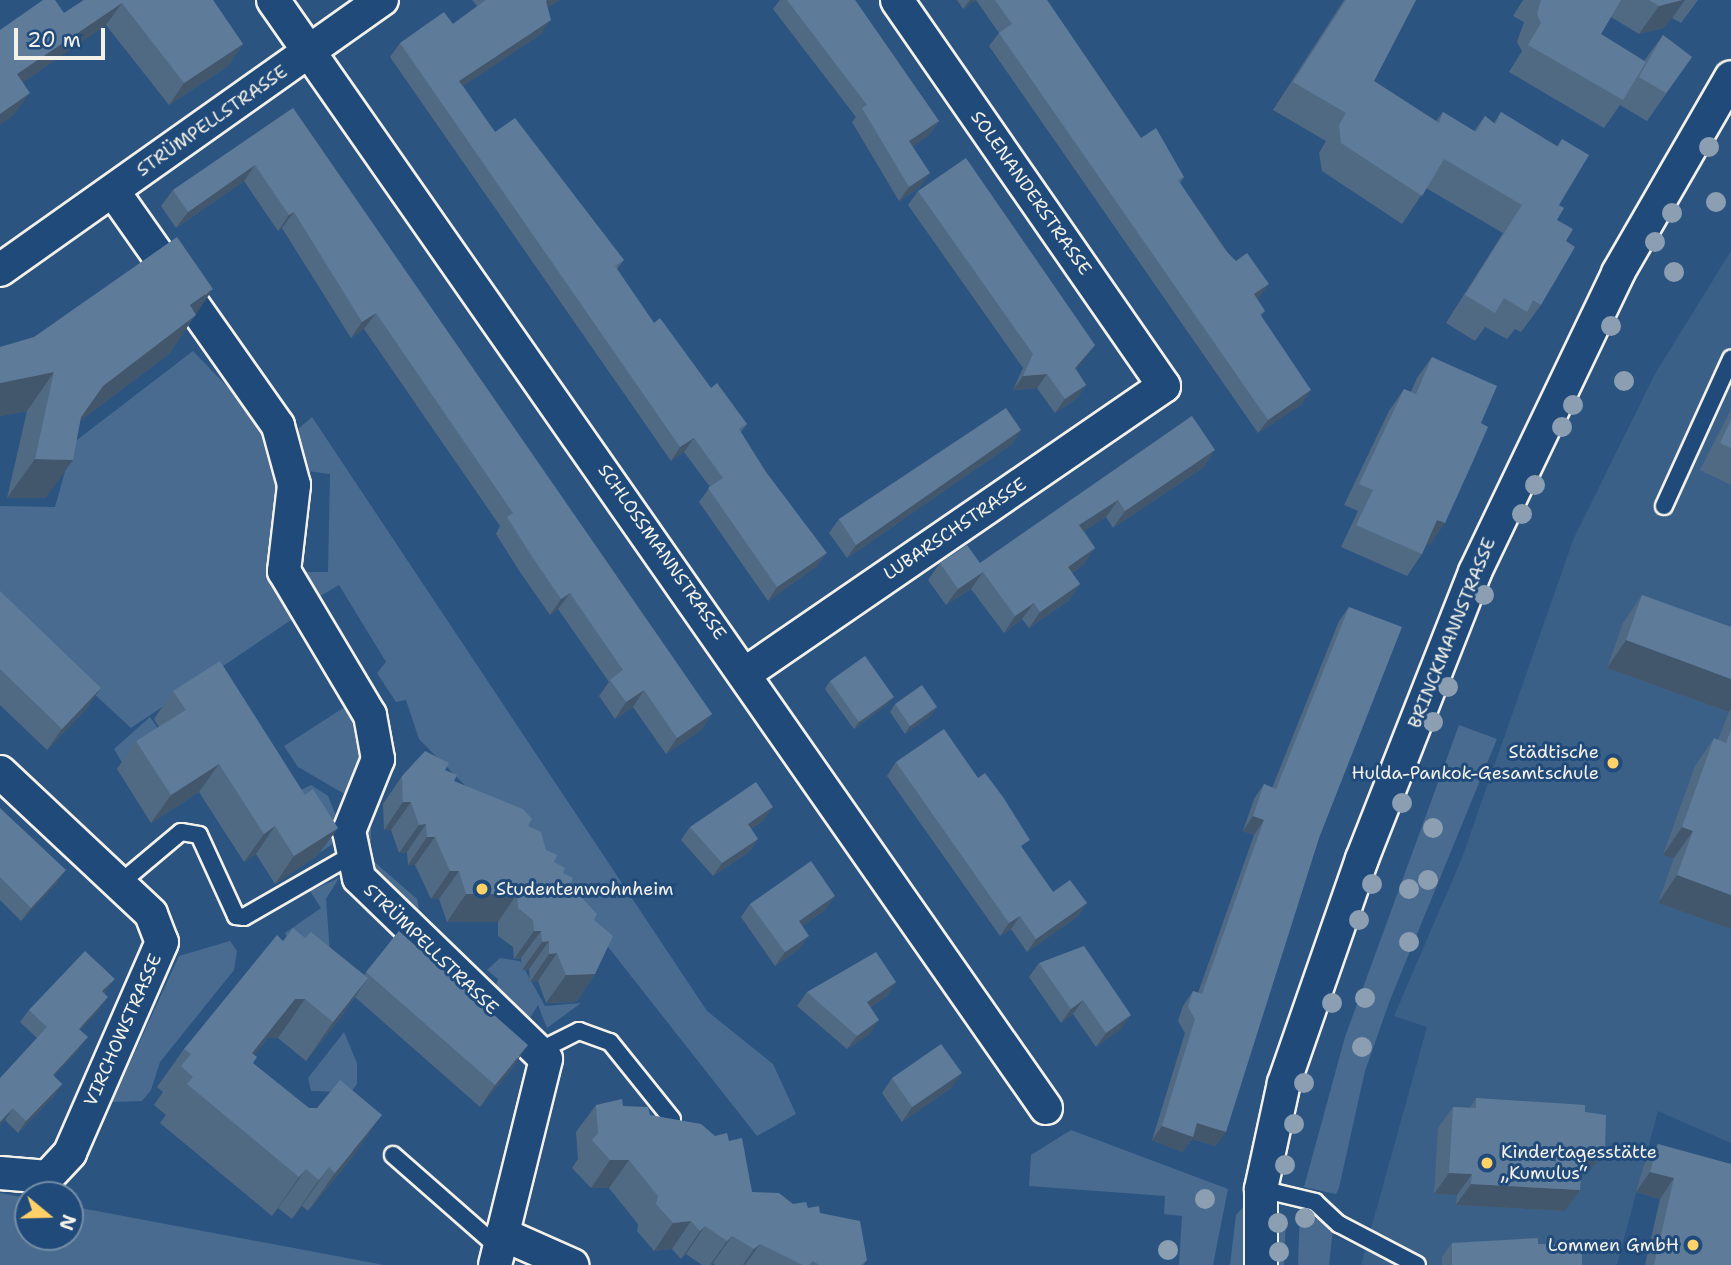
<!DOCTYPE html>
<meta charset="utf-8">
<style>
body{margin:0}
#map{position:relative;width:1731px;height:1265px;overflow:hidden;background:#2c5481;font-family:"Shantell Sans",sans-serif}
div>[style]{position:absolute}
.built>*{inset:0;background:#3b6088}
.green>*{inset:0;background:#496b90}
.roads{filter:drop-shadow(2px 0 #f4f1e8) drop-shadow(-2px 0 #f4f1e8) drop-shadow(0 2px #f4f1e8) drop-shadow(0 -2px #f4f1e8)}
.service>*{height:16px;margin:-8px;padding:0 8px;transform-origin:8px;border-radius:8px;background:#1f4a7a}
.minor>*{height:32px;margin:-16px;padding:0 16px;transform-origin:16px;border-radius:16px;background:#1f4a7a}
.trees>*{width:20px;height:20px;margin:-10px;border-radius:50%;background:#8c9fb2}
.wall>*{inset:0;background:#516a84}
.shaded-wall>*{inset:0;background:#42566c}
.building>*{inset:0;background:#5e7b9a}
.dots>*{width:19px;height:19px;translate:-50% -50%;box-sizing:border-box;border:4px solid #1f4a7a;border-radius:50%}
span{translate:-50% -50%;white-space:nowrap;text-align:center;line-height:1.15;-webkit-text-stroke:6px #1f4a7a;paint-order:stroke}
.street-label{font-size:18px;color:#f4f1e8}
.poi-label{font-size:18px;color:#f4f1e8}
.right{translate:-100% -50%;text-align:right}
.left{translate:0 -50%;text-align:left}
.north{position:absolute;left:14px;top:1181px;width:70px;height:70px;box-sizing:border-box;background:#1f4a7a;border:2px solid #748da6;border-radius:50%;rotate:109deg;font-size:19px;font-weight:700;line-height:28px;text-align:center;color:#f4f1e8}
.north::after{content:'';display:block;margin:auto;width:24px;height:32px;background:#ffd166;clip-path:polygon(50% 0,100% 100%,50% 72%,0 100%)}
.scale{position:absolute;left:14px;top:28px;width:91px;height:32px;box-sizing:border-box;border:4px solid #f4f1e8;border-top:0;padding-left:9px;font-size:21px;line-height:24px;white-space:nowrap;color:#f4f1e8;-webkit-text-stroke:5px #1f4a7a;paint-order:stroke}
</style>
<div id="map">
<div class="built">
<div style="clip-path:polygon(1731px 251px,1731px 1143px,1658px 1111px,1617px 1265px,1361px 1265px,1427px 1027px,1394px 1016px,1462px 858px,1573px 540px,1655px 374px)"></div>
</div>
<div class="green">
<div style="clip-path:polygon(193px 351px,267px 428px,286px 495px,297px 616px,131px 728px,0 607px,0 506px,55px 507px,73px 443px)"></div>
<div style="clip-path:polygon(312px 417px,707px 1011px,773px 1064px,796px 1114px,757px 1136px,542px 863px,419px 739px,406px 700px,396px 702px,377px 673px,386px 662px,339px 585px,315px 599px,300px 572px,328px 572px,330px 474px,307px 471px,297px 430px)"></div>
<div style="clip-path:polygon(348px 705px,360px 723px,364px 755px,348px 796px,298px 767px,284px 746px)"></div>
<div style="clip-path:polygon(150px 717px,164px 737px,123px 764px,114px 749px)"></div>
<div style="clip-path:polygon(1459px 725px,1497px 739px,1390px 1000px,1365px 1071px,1339px 1188px,1336px 1194px,1304px 1187px,1345px 1037px)"></div>
<div style="clip-path:polygon(311px 785px,328px 796px,339px 823px,338px 840px,321px 852px,286px 797px)"></div>
<div style="clip-path:polygon(371px 824px,371px 859px,417px 899px,423px 931px,376px 885px,362px 825px)"></div>
<div style="clip-path:polygon(339px 878px,326px 899px,332px 979px,292px 949px,285px 933px,321px 908px,310px 891px)"></div>
<div style="clip-path:polygon(230px 941px,237px 951px,234px 970px,160px 1062px,151px 1090px,142px 1101px,112px 1102px,179px 956px)"></div>
<div style="clip-path:polygon(500px 958px,520px 961px,545px 1006px,581px 1003px,547px 1028px,538px 1005px,525px 1026px,493px 996px,498px 979px,487px 970px)"></div>
<div style="clip-path:polygon(344px 1032px,357px 1063px,357px 1084px,351px 1092px,311px 1091px,308px 1078px)"></div>
<div style="clip-path:polygon(1071px 1130px,1228px 1189px,1213px 1265px,1179px 1265px,1182px 1216px,1164px 1214px,1165px 1196px,1029px 1186px,1031px 1155px)"></div>
<div style="clip-path:polygon(0 1193px,28px 1198px,28px 1237px,70px 1237px,70px 1206px,384px 1265px,0 1265px)"></div>
<div style="clip-path:polygon(1244px 1206px,1245px 1265px,1230px 1265px,1236px 1215px)"></div>
<div style="clip-path:polygon(1274px 1209px,1286px 1216px,1284px 1265px,1275px 1265px)"></div>
<div style="clip-path:polygon(1300px 1209px,1333px 1228px,1329px 1265px,1298px 1265px)"></div>
</div>
<div class="roads">
<div class="service">
<div style="left:1664px;top:506px;width:162px;rotate:-65.5deg"></div>
<div style="left:119px;top:884px;width:81px;rotate:-40deg"></div>
<div style="left:181px;top:832px;width:18px;rotate:9deg"></div>
<div style="left:199px;top:835px;width:89px;rotate:65.4deg"></div>
<div style="left:236px;top:916px;width:8px;rotate:7deg"></div>
<div style="left:244px;top:917px;width:122px;rotate:-29.9deg"></div>
<div style="left:537px;top:1052px;width:47px;rotate:-26.6deg"></div>
<div style="left:579px;top:1031px;width:33px;rotate:20deg"></div>
<div style="left:610px;top:1042px;width:99px;rotate:51.2deg"></div>
<div style="left:393px;top:1155px;width:141px;rotate:41.3deg"></div>
<div style="left:1261px;top:1189px;width:56px;rotate:13.5deg"></div>
<div style="left:1315px;top:1202px;width:33px;rotate:43deg"></div>
<div style="left:1339px;top:1224px;width:88px;rotate:27.7deg"></div>
</div>
<div class="minor">
<div style="left:273px;top:0;width:1351px;rotate:55.1deg"></div>
<div style="left:113px;top:191px;width:287px;rotate:54.9deg"></div>
<div style="left:278px;top:426px;width:61px;rotate:74.8deg"></div>
<div style="left:294px;top:485px;width:87px;rotate:96.6deg"></div>
<div style="left:284px;top:571px;width:168px;rotate:59.2deg"></div>
<div style="left:370px;top:715px;width:45px;rotate:79.7deg"></div>
<div style="left:378px;top:759px;width:78px;rotate:111.9deg"></div>
<div style="left:349px;top:831px;width:48px;rotate:78deg"></div>
<div style="left:359px;top:878px;width:260px;rotate:44.1deg"></div>
<div style="left:546px;top:1059px;width:212px;rotate:103.9deg"></div>
<div style="left:0;top:270px;width:468px;rotate:-35.3deg"></div>
<div style="left:746px;top:673px;width:507px;rotate:-34.47deg"></div>
<div style="left:1164px;top:386px;width:469px;rotate:-124.7deg"></div>
<div style="left:0;top:772px;width:207px;rotate:43.2deg"></div>
<div style="left:151px;top:914px;width:30px;rotate:69deg"></div>
<div style="left:162px;top:942px;width:230px;rotate:113.6deg"></div>
<div style="left:70px;top:1153px;width:33px;rotate:133deg"></div>
<div style="left:48px;top:1177px;width:48px;rotate:-175.2deg"></div>
<div style="left:502px;top:1234px;width:77px;rotate:23.9deg"></div>
<div style="left:1261px;top:1265px;width:76px;rotate:-90deg"></div>
<div style="left:1261px;top:1189px;width:108px;rotate:-77.8deg"></div>
<div style="left:1284px;top:1083px;width:237px;rotate:-70.8deg"></div>
<div style="left:1362px;top:859px;width:308px;rotate:-68.5deg"></div>
<div style="left:1475px;top:572px;width:331px;rotate:-64.4deg"></div>
<div style="left:1618px;top:273px;width:226px;rotate:-60deg"></div>
</div>
</div>
<div class="trees">
<div style="left:1709px;top:147px"></div>
<div style="left:1716px;top:202px"></div>
<div style="left:1672px;top:213px"></div>
<div style="left:1655px;top:242px"></div>
<div style="left:1674px;top:272px"></div>
<div style="left:1611px;top:326px"></div>
<div style="left:1624px;top:381px"></div>
<div style="left:1573px;top:405px"></div>
<div style="left:1562px;top:427px"></div>
<div style="left:1535px;top:485px"></div>
<div style="left:1522px;top:514px"></div>
<div style="left:1484px;top:595px"></div>
<div style="left:1448px;top:687px"></div>
<div style="left:1433px;top:722px"></div>
<div style="left:1402px;top:803px"></div>
<div style="left:1433px;top:828px"></div>
<div style="left:1428px;top:880px"></div>
<div style="left:1372px;top:884px"></div>
<div style="left:1409px;top:889px"></div>
<div style="left:1359px;top:920px"></div>
<div style="left:1409px;top:942px"></div>
<div style="left:1365px;top:998px"></div>
<div style="left:1332px;top:1003px"></div>
<div style="left:1362px;top:1047px"></div>
<div style="left:1304px;top:1083px"></div>
<div style="left:1294px;top:1124px"></div>
<div style="left:1285px;top:1165px"></div>
<div style="left:1205px;top:1199px"></div>
<div style="left:1305px;top:1218px"></div>
<div style="left:1278px;top:1223px"></div>
<div style="left:1168px;top:1250px"></div>
<div style="left:1279px;top:1252px"></div>
</div>
<div class="wall">
<div style="clip-path:polygon(82px 0,213px 0,243px 44px,228px 66px,169px 105px,106px 25px,23px 82px,14px 115px,0 30px,64px 13px,83px 1px)"></div>
<div style="clip-path:polygon(472px 0,560px 0,548px 7px,541px 34px,463px 86px,495px 132px,624px 260px,617px 269px,654px 323px,711px 388px,747px 424px,741px 432px,817px 566px,768px 601px,699px 502px,710px 487px,684px 452px,671px 461px,390px 57px,400px 43px,453px 24px,477px 6px)"></div>
<div style="clip-path:polygon(780px 0,855px 0,939px 121px,929px 135px,913px 146px,920px 187px,899px 201px,852px 122px,856px 117px,773px 9px)"></div>
<div style="clip-path:polygon(957px 0,1047px 0,1141px 138px,1184px 177px,1180px 183px,1259px 298px,1257px 299px,1265px 311px,1261px 316px,1302px 404px,1258px 433px,989px 46px,999px 33px,976px 0,963px 9px)"></div>
<div style="clip-path:polygon(1344px 0,1416px 0,1374px 81px,1436px 121px,1443px 112px,1474px 131px,1485px 116px,1494px 123px,1501px 112px,1557px 146px,1562px 139px,1559px 205px,1557px 220px,1566px 241px,1541px 305px,1521px 332px,1515px 329px,1507px 339px,1485px 327px,1475px 341px,1446px 323px,1503px 233px,1426px 188px,1402px 224px,1322px 171px,1319px 153px,1326px 141px,1273px 110px)"></div>
<div style="clip-path:polygon(1523px 0,1698px 0,1681px 23px,1672px 18px,1663px 28px,1639px 34px,1611px 17px,1601px 34px,1644px 61px,1663px 35px,1692px 57px,1647px 121px,1620px 105px,1604px 128px,1509px 72px,1522px 51px,1517px 42px,1524px 22px,1513px 16px)"></div>
<div style="clip-path:polygon(293px 108px,712px 714px,701px 730px,666px 754px,633px 707px,615px 719px,599px 696px,609px 682px,558px 609px,550px 615px,520px 572px,496px 534px,500px 526px,364px 329px,351px 338px,282px 228px,278px 231px,244px 181px,176px 228px,161px 206px,173px 190px)"></div>
<div style="clip-path:polygon(918px 191px,1095px 345px,1076px 369px,1086px 385px,1076px 399px,1055px 413px,1037px 388px,1013px 390px,1023px 368px,908px 205px)"></div>
<div style="clip-path:polygon(196px 314px,169px 354px,80px 421px,46px 498px,7px 498px,27px 411px,0 416px,0 347px)"></div>
<div style="clip-path:polygon(1432px 357px,1481px 423px,1430px 545px,1427px 543px,1422px 554px,1407px 576px,1341px 547px,1358px 511px,1344px 505px,1389px 411px,1404px 389px,1411px 392px,1417px 378px)"></div>
<div style="clip-path:polygon(1731px 410px,1731px 485px,1700px 470px)"></div>
<div style="clip-path:polygon(1192px 416px,1204px 467px,1113px 528px,1106px 517px,1084px 531px,1095px 548px,1083px 565px,1072px 573px,1080px 584px,1068px 601px,1029px 628px,1022px 619px,1004px 633px,971px 589px,946px 605px,928px 580px,940px 563px,980px 563px)"></div>
<div style="clip-path:polygon(1021px 430px,1012px 444px,847px 558px,829px 533px,839px 519px)"></div>
<div style="clip-path:polygon(0 591px,101px 688px,86px 709px,47px 750px,0 705px)"></div>
<div style="clip-path:polygon(1642px 595px,1731px 627px,1731px 929px,1658px 903px,1674px 858px,1663px 855px,1695px 766px,1714px 738px,1718px 740px,1729px 712px,1607px 668px,1623px 623px)"></div>
<div style="clip-path:polygon(1349px 607px,1319px 838px,1216px 1146px,1192px 1139px,1182px 1152px,1152px 1140px,1185px 1033px,1178px 1021px,1183px 1006px,1193px 991px,1198px 993px,1254px 835px,1243px 831px,1254px 799px,1264px 784px,1272px 788px,1339px 621px)"></div>
<div style="clip-path:polygon(830px 681px,888px 704px,854px 729px,825px 689px)"></div>
<div style="clip-path:polygon(173px 691px,305px 795px,338px 828px,318px 855px,275px 884px,256px 854px,244px 862px,199px 792px,151px 823px,117px 769px,136px 741px,159px 727px,154px 719px)"></div>
<div style="clip-path:polygon(895px 704px,932px 715px,905px 734px,890px 712px)"></div>
<div style="clip-path:polygon(896px 762px,1023px 850px,1053px 892px,1087px 903px,1078px 916px,1027px 952px,1011px 929px,1000px 936px,887px 776px)"></div>
<div style="clip-path:polygon(445px 770px,454px 781px,528px 826px,554px 862px,563px 873px,594px 920px,595px 974px,576px 1002px,546px 1003px,538px 981px,530px 982px,529px 969px,522px 970px,521px 958px,514px 959px,513px 947px,498px 936px,498px 922px,447px 922px,439px 899px,431px 899px,415px 865px,408px 865px,407px 852px,399px 853px,391px 830px,384px 830px,383px 804px,402px 776px)"></div>
<div style="clip-path:polygon(0 808px,57px 883px,21px 921px,0 900px)"></div>
<div style="clip-path:polygon(764px 820px,751px 829px,758px 839px,749px 852px,713px 876px,681px 840px,690px 827px)"></div>
<div style="clip-path:polygon(750px 904px,826px 909px,802px 926px,799px 949px,775px 966px,741px 917px)"></div>
<div style="clip-path:polygon(399px 931px,513px 1067px,480px 1107px,355px 997px,341px 1017px,306px 1061px,278px 1038px,268px 1038px,254px 1055px,253px 1064px,355px 1154px,308px 1211px,302px 1206px,292px 1219px,278px 1208px,272px 1216px,160px 1123px,166px 1115px,154px 1105px,163px 1092px,157px 1087px,184px 1049px,283px 941px,305px 938px,364px 975px)"></div>
<div style="clip-path:polygon(1039px 963px,1121px 1029px,1096px 1047px,1073px 1014px,1061px 1023px,1029px 977px)"></div>
<div style="clip-path:polygon(896px 982px,887px 996px,871px 1007px,870px 1034px,847px 1049px,797px 1006px,807px 992px)"></div>
<div style="clip-path:polygon(106px 991px,104px 993px,100px 1009px,80px 1030px,79px 1049px,54px 1076px,62px 1084px,54px 1096px,18px 1133px,5px 1120px,37px 1038px,20px 1022px,29px 1010px)"></div>
<div style="clip-path:polygon(892px 1078px,951px 1088px,902px 1122px,882px 1093px)"></div>
<div style="clip-path:polygon(1476px 1098px,1585px 1112px,1590px 1171px,1581px 1171px,1580px 1190px,1565px 1211px,1456px 1205px,1457px 1195px,1434px 1194px,1438px 1128px,1453px 1107px,1470px 1108px)"></div>
<div style="clip-path:polygon(596px 1105px,623px 1106px,729px 1141px,752px 1192px,808px 1208px,820px 1213px,867px 1260px,863px 1265px,715px 1265px,713px 1263px,711px 1265px,702px 1265px,686px 1254px,681px 1259px,672px 1249px,654px 1251px,637px 1231px,638px 1224px,609px 1188px,591px 1188px,572px 1168px,578px 1159px,576px 1132px)"></div>
<div style="clip-path:polygon(1658px 1144px,1731px 1265px,1645px 1265px,1660px 1199px,1636px 1192px,1644px 1164px)"></div>
<div style="clip-path:polygon(1452px 1243px,1538px 1244px,1582px 1265px,1442px 1265px,1442px 1257px)"></div>
</div>
<div class="shaded-wall">
<div style="clip-path:polygon(547px 0,560px 0,537px 15px)"></div>
<div style="clip-path:polygon(970px 0,976px 0,963px 9px)"></div>
<div style="clip-path:polygon(1682px 0,1685px 0,1672px 18px,1663px 28px,1639px 34px,1659px 6px)"></div>
<div style="clip-path:polygon(122px 3px,106px 25px,2px 97px,17px 74px)"></div>
<div style="clip-path:polygon(551px 20px,541px 34px,450px 95px,459px 81px)"></div>
<div style="clip-path:polygon(243px 44px,228px 66px,169px 105px,184px 83px)"></div>
<div style="clip-path:polygon(30px 93px,14px 115px,0 125px,0 114px)"></div>
<div style="clip-path:polygon(939px 121px,929px 135px,900px 155px,909px 141px)"></div>
<div style="clip-path:polygon(255px 165px,244px 181px,176px 228px,188px 212px)"></div>
<div style="clip-path:polygon(930px 173px,920px 187px,899px 201px,909px 187px)"></div>
<div style="clip-path:polygon(294px 212px,282px 228px,278px 231px,289px 215px)"></div>
<div style="clip-path:polygon(1269px 284px,1259px 298px,1244px 308px,1254px 294px)"></div>
<div style="clip-path:polygon(213px 289px,169px 354px,76px 424px,103px 386px,190px 305px)"></div>
<div style="clip-path:polygon(376px 313px,364px 329px,351px 338px,362px 322px)"></div>
<div style="clip-path:polygon(1095px 345px,1085px 359px,1065px 382px,1075px 368px)"></div>
<div style="clip-path:polygon(54px 372px,27px 411px,0 416px,0 383px)"></div>
<div style="clip-path:polygon(1047px 374px,1037px 388px,1013px 390px,1023px 376px)"></div>
<div style="clip-path:polygon(1086px 385px,1076px 399px,1055px 413px,1065px 399px)"></div>
<div style="clip-path:polygon(1311px 390px,1302px 404px,1258px 433px,1268px 420px)"></div>
<div style="clip-path:polygon(1021px 430px,1012px 444px,847px 558px,856px 545px)"></div>
<div style="clip-path:polygon(694px 438px,684px 452px,671px 461px,680px 447px)"></div>
<div style="clip-path:polygon(1215px 450px,1204px 467px,1113px 528px,1125px 511px)"></div>
<div style="clip-path:polygon(35px 459px,73px 460px,46px 498px,7px 498px)"></div>
<div style="clip-path:polygon(1118px 500px,1106px 517px,1067px 542px,1079px 525px)"></div>
<div style="clip-path:polygon(1437px 520px,1445px 523px,1430px 545px,1422px 541px)"></div>
<div style="clip-path:polygon(1095px 548px,1083px 565px,1057px 584px,1068px 567px)"></div>
<div style="clip-path:polygon(827px 553px,817px 566px,768px 601px,777px 587px)"></div>
<div style="clip-path:polygon(983px 572px,971px 589px,946px 605px,958px 589px)"></div>
<div style="clip-path:polygon(1080px 584px,1068px 601px,1029px 628px,1040px 612px)"></div>
<div style="clip-path:polygon(570px 593px,558px 609px,550px 615px,561px 599px)"></div>
<div style="clip-path:polygon(1034px 603px,1022px 619px,1004px 633px,1015px 616px)"></div>
<div style="clip-path:polygon(1626px 640px,1731px 679px,1731px 709px,1729px 712px,1607px 668px)"></div>
<div style="clip-path:polygon(101px 688px,86px 709px,47px 750px,62px 729px)"></div>
<div style="clip-path:polygon(644px 690px,633px 707px,615px 719px,626px 702px)"></div>
<div style="clip-path:polygon(894px 697px,888px 704px,854px 729px,859px 722px)"></div>
<div style="clip-path:polygon(937px 707px,932px 715px,905px 734px,910px 726px)"></div>
<div style="clip-path:polygon(712px 714px,701px 730px,666px 754px,677px 738px)"></div>
<div style="clip-path:polygon(219px 764px,199px 792px,151px 823px,171px 795px)"></div>
<div style="clip-path:polygon(403px 802px,411px 802px,391px 830px,384px 830px)"></div>
<div style="clip-path:polygon(773px 807px,764px 820px,738px 837px,748px 824px)"></div>
<div style="clip-path:polygon(1253px 816px,1264px 820px,1254px 835px,1243px 831px)"></div>
<div style="clip-path:polygon(426px 824px,407px 852px,399px 853px,419px 825px)"></div>
<div style="clip-path:polygon(275px 826px,256px 854px,244px 862px,264px 834px)"></div>
<div style="clip-path:polygon(1682px 827px,1693px 831px,1674px 858px,1663px 855px)"></div>
<div style="clip-path:polygon(338px 828px,318px 855px,275px 884px,294px 856px)"></div>
<div style="clip-path:polygon(427px 837px,435px 837px,415px 865px,408px 865px)"></div>
<div style="clip-path:polygon(758px 839px,749px 852px,713px 876px,722px 863px)"></div>
<div style="clip-path:polygon(66px 870px,57px 883px,21px 921px,31px 908px)"></div>
<div style="clip-path:polygon(450px 871px,459px 871px,439px 899px,431px 899px)"></div>
<div style="clip-path:polygon(1677px 875px,1731px 895px,1731px 929px,1658px 903px)"></div>
<div style="clip-path:polygon(466px 894px,517px 894px,498px 922px,447px 922px)"></div>
<div style="clip-path:polygon(835px 896px,826px 909px,789px 935px,799px 921px)"></div>
<div style="clip-path:polygon(1087px 903px,1078px 916px,1027px 952px,1036px 939px)"></div>
<div style="clip-path:polygon(1020px 916px,1011px 929px,1000px 936px,1009px 923px)"></div>
<div style="clip-path:polygon(534px 931px,541px 931px,521px 958px,514px 959px)"></div>
<div style="clip-path:polygon(809px 936px,799px 949px,775px 966px,785px 952px)"></div>
<div style="clip-path:polygon(549px 941px,529px 969px,522px 970px,542px 942px)"></div>
<div style="clip-path:polygon(557px 953px,538px 981px,530px 982px,549px 954px)"></div>
<div style="clip-path:polygon(595px 974px,576px 1002px,546px 1003px,566px 975px)"></div>
<div style="clip-path:polygon(368px 978px,341px 1017px,306px 1061px,333px 1022px)"></div>
<div style="clip-path:polygon(115px 979px,106px 991px,94px 1003px,102px 991px)"></div>
<div style="clip-path:polygon(896px 982px,887px 996px,858px 1016px,867px 1002px)"></div>
<div style="clip-path:polygon(108px 997px,100px 1009px,70px 1041px,79px 1029px)"></div>
<div style="clip-path:polygon(295px 999px,305px 999px,278px 1038px,268px 1038px,225px 1092px,252px 1053px)"></div>
<div style="clip-path:polygon(1083px 1000px,1073px 1014px,1061px 1023px,1071px 1009px)"></div>
<div style="clip-path:polygon(1131px 1015px,1121px 1029px,1096px 1047px,1106px 1033px)"></div>
<div style="clip-path:polygon(879px 1020px,870px 1034px,847px 1049px,857px 1036px)"></div>
<div style="clip-path:polygon(88px 1037px,79px 1049px,44px 1087px,53px 1075px)"></div>
<div style="clip-path:polygon(528px 1045px,513px 1067px,480px 1107px,495px 1085px)"></div>
<div style="clip-path:polygon(962px 1073px,951px 1088px,902px 1122px,912px 1107px)"></div>
<div style="clip-path:polygon(62px 1084px,54px 1096px,18px 1133px,26px 1121px)"></div>
<div style="clip-path:polygon(13px 1108px,5px 1120px,0 1125px,0 1122px)"></div>
<div style="clip-path:polygon(382px 1115px,355px 1154px,308px 1211px,335px 1173px)"></div>
<div style="clip-path:polygon(1197px 1123px,1226px 1132px,1216px 1146px,1192px 1139px,1182px 1152px,1152px 1140px,1162px 1126px)"></div>
<div style="clip-path:polygon(1582px 1148px,1605px 1150px,1590px 1171px,1567px 1170px)"></div>
<div style="clip-path:polygon(610px 1160px,629px 1160px,609px 1188px,591px 1188px)"></div>
<div style="clip-path:polygon(329px 1167px,302px 1206px,292px 1219px,319px 1180px)"></div>
<div style="clip-path:polygon(306px 1169px,278px 1208px,272px 1216px,299px 1177px)"></div>
<div style="clip-path:polygon(1650px 1172px,1674px 1178px,1660px 1199px,1636px 1192px)"></div>
<div style="clip-path:polygon(1449px 1173px,1472px 1174px,1457px 1195px,1434px 1194px)"></div>
<div style="clip-path:polygon(1471px 1184px,1580px 1190px,1565px 1211px,1456px 1205px)"></div>
<div style="clip-path:polygon(691px 1221px,672px 1249px,654px 1251px,673px 1223px)"></div>
<div style="clip-path:polygon(705px 1226px,686px 1254px,681px 1259px,700px 1231px)"></div>
<div style="clip-path:polygon(732px 1236px,713px 1263px,710px 1265px,727px 1241px)"></div>
<div style="clip-path:polygon(760px 1244px,745px 1265px,743px 1265px,754px 1249px)"></div>
</div>
<div class="building">
<div style="clip-path:polygon(43px 0,55px 0,64px 13px,84px 0,213px 0,243px 44px,184px 83px,122px 3px,17px 74px,30px 93px,0 114px,0 30px)"></div>
<div style="clip-path:polygon(486px 0,547px 0,546px 1px,551px 20px,459px 81px,495px 132px,515px 118px,624px 260px,615px 266px,654px 323px,660px 318px,711px 388px,717px 383px,747px 424px,739px 429px,766px 472px,827px 553px,777px 587px,708px 488px,723px 478px,694px 438px,680px 447px,400px 43px,444px 12px,453px 24px)"></div>
<div style="clip-path:polygon(787px 0,855px 0,939px 121px,909px 141px,930px 173px,909px 187px,862px 108px,867px 105px)"></div>
<div style="clip-path:polygon(995px 0,1047px 0,1141px 138px,1156px 128px,1184px 177px,1178px 180px,1225px 250px,1236px 261px,1247px 253px,1269px 284px,1254px 294px,1265px 311px,1260px 314px,1311px 390px,1268px 420px,999px 33px,1012px 24px)"></div>
<div style="clip-path:polygon(1346px 0,1416px 0,1374px 81px,1439px 123px,1443px 112px,1476px 132px,1485px 116px,1495px 124px,1501px 112px,1558px 147px,1562px 139px,1589px 155px,1559px 205px,1564px 208px,1557px 220px,1573px 229px,1566px 241px,1575px 247px,1541px 305px,1533px 300px,1527px 312px,1504px 298px,1495px 313px,1465px 295px,1522px 205px,1444px 159px,1422px 196px,1341px 143px,1339px 125px,1346px 113px,1293px 82px)"></div>
<div style="clip-path:polygon(1541px 0,1621px 0,1601px 34px,1646px 62px,1623px 100px,1528px 45px,1541px 23px,1537px 14px)"></div>
<div style="clip-path:polygon(1649px 0,1682px 0,1659px 6px)"></div>
<div style="clip-path:polygon(1663px 35px,1692px 57px,1666px 93px,1639px 77px)"></div>
<div style="clip-path:polygon(293px 108px,712px 714px,677px 738px,644px 690px,626px 702px,610px 680px,623px 670px,605px 644px,570px 593px,561px 599px,531px 555px,507px 517px,513px 513px,376px 313px,362px 322px,294px 212px,289px 215px,255px 165px,188px 212px,173px 190px)"></div>
<div style="clip-path:polygon(966px 158px,1095px 345px,1075px 368px,1086px 385px,1065px 399px,1047px 374px,1023px 376px,1033px 354px,918px 191px)"></div>
<div style="clip-path:polygon(177px 237px,213px 289px,190px 305px,196px 315px,103px 386px,81px 417px,73px 460px,35px 459px,54px 372px,0 383px,0 347px,34px 337px)"></div>
<div style="clip-path:polygon(1432px 357px,1497px 386px,1481px 423px,1488px 427px,1474px 459px,1445px 523px,1437px 520px,1422px 554px,1356px 525px,1373px 490px,1359px 484px,1404px 389px,1416px 394px)"></div>
<div style="clip-path:polygon(1006px 408px,1021px 430px,856px 545px,839px 519px)"></div>
<div style="clip-path:polygon(1192px 416px,1215px 450px,1125px 511px,1118px 500px,1079px 525px,1095px 548px,1068px 567px,1080px 584px,1040px 612px,1034px 603px,1015px 616px,983px 572px,958px 589px,940px 563px,967px 545px,980px 563px)"></div>
<div style="clip-path:polygon(1731px 420px,1731px 448px,1720px 443px)"></div>
<div style="clip-path:polygon(0 591px,101px 688px,62px 729px,0 669px)"></div>
<div style="clip-path:polygon(1642px 595px,1731px 627px,1731px 679px,1626px 640px)"></div>
<div style="clip-path:polygon(1349px 607px,1402px 627px,1319px 838px,1226px 1132px,1197px 1123px,1193px 1137px,1162px 1126px,1195px 1019px,1188px 1007px,1193px 991px,1202px 994px,1264px 820px,1253px 816px,1264px 784px,1276px 789px)"></div>
<div style="clip-path:polygon(865px 656px,894px 697px,859px 722px,830px 681px)"></div>
<div style="clip-path:polygon(220px 661px,305px 795px,313px 789px,338px 828px,294px 856px,275px 826px,264px 834px,219px 764px,171px 795px,136px 741px,186px 710px,173px 691px)"></div>
<div style="clip-path:polygon(922px 685px,937px 707px,910px 726px,895px 704px)"></div>
<div style="clip-path:polygon(944px 729px,978px 778px,985px 773px,1003px 797px,1030px 840px,1021px 846px,1053px 892px,1070px 880px,1087px 903px,1036px 939px,1020px 916px,1009px 923px,896px 762px)"></div>
<div style="clip-path:polygon(1731px 730px,1731px 895px,1677px 875px,1693px 831px,1682px 827px,1714px 738px,1726px 743px)"></div>
<div style="clip-path:polygon(425px 751px,449px 763px,445px 770px,457px 775px,454px 781px,523px 809px,532px 819px,528px 826px,541px 832px,546px 850px,557px 855px,554px 862px,565px 868px,563px 873px,573px 878px,570px 885px,597px 914px,594px 920px,613px 936px,595px 974px,566px 975px,557px 953px,549px 954px,549px 941px,542px 942px,541px 931px,534px 931px,533px 920px,518px 908px,517px 894px,466px 894px,459px 871px,450px 871px,435px 837px,427px 837px,426px 824px,419px 825px,411px 802px,403px 802px,402px 776px)"></div>
<div style="clip-path:polygon(756px 782px,773px 807px,748px 824px,758px 839px,722px 863px,690px 827px)"></div>
<div style="clip-path:polygon(0 808px,66px 870px,31px 908px,0 877px)"></div>
<div style="clip-path:polygon(811px 861px,835px 896px,799px 921px,809px 936px,785px 952px,750px 904px)"></div>
<div style="clip-path:polygon(293px 928px,305px 938px,311px 932px,368px 978px,333px 1022px,305px 999px,295px 999px,252px 1053px,257px 1057px,253px 1063px,309px 1108px,317px 1108px,340px 1080px,382px 1115px,335px 1173px,329px 1167px,319px 1180px,306px 1169px,299px 1177px,187px 1084px,193px 1077px,181px 1066px,191px 1054px,184px 1049px,277px 935px,283px 941px)"></div>
<div style="clip-path:polygon(399px 931px,528px 1045px,495px 1085px,366px 972px)"></div>
<div style="clip-path:polygon(1084px 946px,1131px 1015px,1106px 1033px,1083px 1000px,1071px 1009px,1039px 963px)"></div>
<div style="clip-path:polygon(85px 951px,115px 979px,102px 991px,108px 997px,79px 1029px,88px 1037px,53px 1075px,62px 1084px,26px 1121px,13px 1108px,0 1122px,0 1078px,47px 1027px,29px 1010px)"></div>
<div style="clip-path:polygon(876px 952px,896px 982px,867px 1002px,879px 1020px,857px 1036px,807px 992px)"></div>
<div style="clip-path:polygon(941px 1044px,962px 1073px,912px 1107px,892px 1078px)"></div>
<div style="clip-path:polygon(1476px 1098px,1585px 1105px,1585px 1112px,1606px 1115px,1605px 1150px,1582px 1148px,1580px 1190px,1471px 1184px,1472px 1174px,1449px 1173px,1453px 1107px,1476px 1108px)"></div>
<div style="clip-path:polygon(622px 1099px,623px 1106px,648px 1107px,650px 1115px,701px 1124px,715px 1136px,727px 1133px,729px 1141px,742px 1138px,752px 1192px,779px 1193px,793px 1204px,806px 1202px,808px 1208px,819px 1206px,820px 1213px,860px 1221px,867px 1260px,861px 1265px,819px 1265px,813px 1261px,809px 1265px,803px 1265px,760px 1244px,754px 1249px,732px 1236px,727px 1241px,705px 1226px,700px 1231px,691px 1221px,673px 1223px,656px 1204px,658px 1196px,629px 1160px,610px 1160px,592px 1140px,598px 1133px,596px 1105px)"></div>
<div style="clip-path:polygon(1658px 1144px,1731px 1164px,1731px 1265px,1654px 1265px,1674px 1178px,1650px 1172px)"></div>
<div style="clip-path:polygon(1538px 1238px,1538px 1244px,1582px 1245px,1582px 1265px,1452px 1265px,1452px 1243px)"></div>
</div>
<div class="dots">
<div style="left:1613px;top:763px;background:#ffd166"></div>
<div style="left:482px;top:889px;background:#ffd166"></div>
<div style="left:1487px;top:1163px;background:#ffd166"></div>
<div style="left:1693px;top:1245px;background:#ffd166"></div>
</div>
<div class="street-label">
<span style="left:212px;top:121px;rotate:-35deg">STRÜMPELLSTRASSE</span>
<span style="left:1031px;top:193px;rotate:55deg">SOLENANDERSTRASSE</span>
<span style="left:955px;top:529px;rotate:-34deg">LUBARSCHSTRASSE</span>
<span style="left:662px;top:552px;rotate:55deg">SCHLOSSMANNSTRASSE</span>
<span style="left:1452px;top:633px;rotate:-68deg">BRINCKMANNSTRASSE</span>
<span style="left:431px;top:949px;rotate:44deg">STRÜMPELLSTRASSE</span>
<span style="left:123px;top:1030px;rotate:-66deg">VIRCHOWSTRASSE</span>
</div>
<div class="poi-label">
<span class="right" style="left:1599px;top:763px">Städtische<br>Hulda-Pankok-Gesamtschule</span>
<span class="left" style="left:496px;top:889px">Studentenwohnheim</span>
<span class="left" style="left:1501px;top:1163px">Kindertagesstätte<br>„Kumulus“</span>
<span class="right" style="left:1679px;top:1245px">Lommen GmbH</span>
</div>
<div class="north">N</div>
<div class="scale">20 m</div>
</div>
